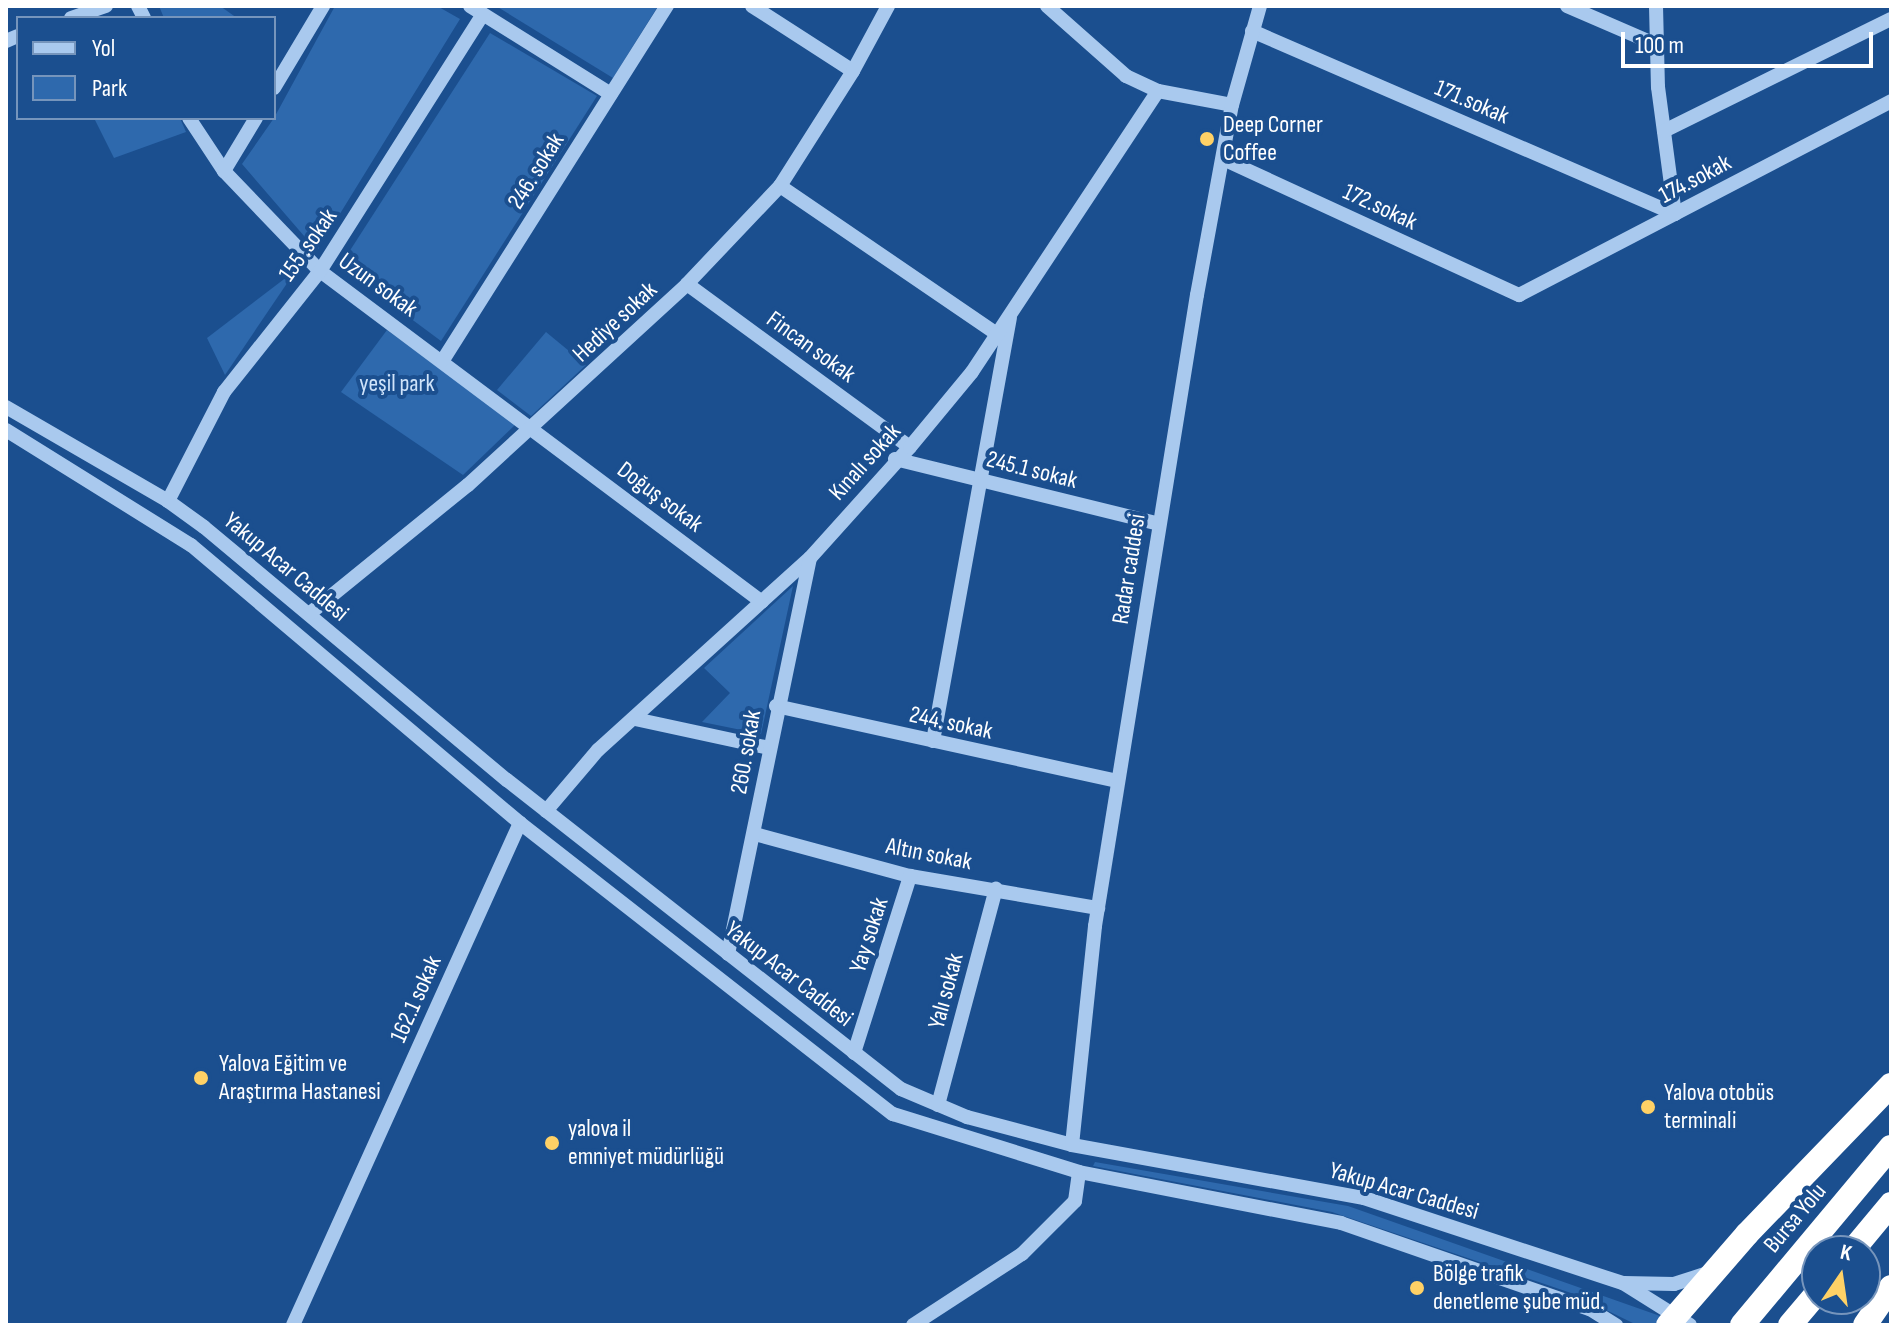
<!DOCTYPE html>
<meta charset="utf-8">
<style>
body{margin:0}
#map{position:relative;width:1897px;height:1331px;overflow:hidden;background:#1b4f8f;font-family:"Sofia Sans Condensed",sans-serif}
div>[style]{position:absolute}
.green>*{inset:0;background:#2e69ad}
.minor>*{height:14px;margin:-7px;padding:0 7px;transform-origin:7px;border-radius:7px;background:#a9c9ee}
.highway>*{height:24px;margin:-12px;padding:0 12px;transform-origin:12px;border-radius:12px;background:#fff}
.dots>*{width:22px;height:22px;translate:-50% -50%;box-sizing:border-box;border:4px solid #1b4f8f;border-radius:50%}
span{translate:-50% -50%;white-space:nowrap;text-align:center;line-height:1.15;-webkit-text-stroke:8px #1b4f8f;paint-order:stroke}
.street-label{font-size:24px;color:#fff}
.poi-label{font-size:24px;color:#fff}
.left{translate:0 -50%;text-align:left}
.park-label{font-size:24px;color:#cfe3fa}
.frame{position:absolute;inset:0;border:8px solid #fff;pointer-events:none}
.legend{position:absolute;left:16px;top:16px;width:260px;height:104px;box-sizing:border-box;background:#1b4f8f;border:2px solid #7695bc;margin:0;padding:10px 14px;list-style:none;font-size:24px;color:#fff}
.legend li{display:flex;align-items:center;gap:16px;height:40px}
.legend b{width:40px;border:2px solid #7695bc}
.north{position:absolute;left:1801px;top:1235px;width:80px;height:80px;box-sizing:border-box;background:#1b4f8f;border:2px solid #7695bc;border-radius:50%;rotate:13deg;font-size:22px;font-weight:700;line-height:32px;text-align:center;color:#fff}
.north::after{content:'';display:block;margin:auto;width:28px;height:36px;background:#ffd166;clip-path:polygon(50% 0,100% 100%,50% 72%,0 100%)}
.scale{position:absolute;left:1621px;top:32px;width:252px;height:36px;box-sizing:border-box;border:4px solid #fff;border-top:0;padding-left:10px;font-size:24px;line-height:28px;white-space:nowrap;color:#fff;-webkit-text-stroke:6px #1b4f8f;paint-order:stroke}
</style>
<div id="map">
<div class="green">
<div style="clip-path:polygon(159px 6px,220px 6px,237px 18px,164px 18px)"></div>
<div style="clip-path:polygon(335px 6px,437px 6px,460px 19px,317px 251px,242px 164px,274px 118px)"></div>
<div style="clip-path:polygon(496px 6px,658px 6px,613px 78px)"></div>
<div style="clip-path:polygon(490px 33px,597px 96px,441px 341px,340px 266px)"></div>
<div style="clip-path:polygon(94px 118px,180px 118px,186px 132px,114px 158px)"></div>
<div style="clip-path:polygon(296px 270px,225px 375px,207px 338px)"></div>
<div style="clip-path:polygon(387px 330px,516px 424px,463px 475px,341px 392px)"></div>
<div style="clip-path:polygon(546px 332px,586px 365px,531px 416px,497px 390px)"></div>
<div style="clip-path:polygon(793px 586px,761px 734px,702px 722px,730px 693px,704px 668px)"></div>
<div style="clip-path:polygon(1095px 1162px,1348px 1206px,1663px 1317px,1658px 1325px,1637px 1325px,1571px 1293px,1332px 1212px,1093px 1166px)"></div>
</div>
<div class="minor">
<div style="left:138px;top:6px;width:13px;rotate:63deg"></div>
<div style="left:470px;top:6px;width:166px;rotate:32deg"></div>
<div style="left:752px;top:6px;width:120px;rotate:32.8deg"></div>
<div style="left:1047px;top:6px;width:106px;rotate:41.5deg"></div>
<div style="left:1126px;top:76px;width:35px;rotate:25deg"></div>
<div style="left:1158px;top:91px;width:75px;rotate:10.7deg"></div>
<div style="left:1567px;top:6px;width:96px;rotate:23.4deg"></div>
<div style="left:1656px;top:6px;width:81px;rotate:88.6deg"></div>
<div style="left:1658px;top:87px;width:128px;rotate:82.4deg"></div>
<div style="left:71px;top:18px;width:37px;rotate:-19deg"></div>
<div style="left:1252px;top:31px;width:461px;rotate:23.4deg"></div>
<div style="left:6px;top:41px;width:13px;rotate:-23deg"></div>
<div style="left:274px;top:88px;width:96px;rotate:-59.1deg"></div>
<div style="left:189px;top:118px;width:64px;rotate:56.6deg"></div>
<div style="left:224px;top:171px;width:139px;rotate:46.2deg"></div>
<div style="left:320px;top:271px;width:552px;rotate:36.83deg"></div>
<div style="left:1664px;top:131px;width:253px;rotate:-26.3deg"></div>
<div style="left:1223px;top:159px;width:326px;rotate:24.7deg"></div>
<div style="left:1519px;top:295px;width:420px;rotate:-27.5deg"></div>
<div style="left:224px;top:171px;width:62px;rotate:-58.9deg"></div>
<div style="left:780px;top:186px;width:263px;rotate:34.3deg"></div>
<div style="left:687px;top:284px;width:276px;rotate:36.2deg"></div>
<div style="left:443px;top:360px;width:419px;rotate:-57.7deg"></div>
<div style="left:6px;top:407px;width:187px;rotate:30.1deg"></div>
<div style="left:168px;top:501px;width:44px;rotate:35.8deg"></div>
<div style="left:204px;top:527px;width:395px;rotate:39.9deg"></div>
<div style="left:507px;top:780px;width:501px;rotate:38.11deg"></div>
<div style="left:901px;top:1089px;width:72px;rotate:23deg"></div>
<div style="left:967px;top:1117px;width:109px;rotate:14.9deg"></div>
<div style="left:1072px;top:1145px;width:297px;rotate:10.3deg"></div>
<div style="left:1364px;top:1198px;width:273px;rotate:18.2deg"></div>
<div style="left:1623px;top:1283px;width:79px;rotate:32.1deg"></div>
<div style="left:6px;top:430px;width:218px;rotate:31.9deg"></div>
<div style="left:191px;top:545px;width:431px;rotate:40.2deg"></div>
<div style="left:520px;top:823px;width:473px;rotate:38deg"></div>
<div style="left:893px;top:1114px;width:195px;rotate:17.3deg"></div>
<div style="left:1079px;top:1172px;width:267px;rotate:11deg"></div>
<div style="left:1341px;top:1223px;width:263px;rotate:19.1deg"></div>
<div style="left:1590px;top:1309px;width:31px;rotate:32deg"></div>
<div style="left:895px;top:459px;width:272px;rotate:13.8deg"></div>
<div style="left:168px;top:501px;width:123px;rotate:-62.8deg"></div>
<div style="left:224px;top:392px;width:154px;rotate:-51.6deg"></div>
<div style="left:320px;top:271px;width:304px;rotate:-57.6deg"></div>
<div style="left:309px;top:614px;width:205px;rotate:-39.1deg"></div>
<div style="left:468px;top:485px;width:297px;rotate:-42.5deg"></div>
<div style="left:687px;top:284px;width:135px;rotate:-46.5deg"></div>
<div style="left:780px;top:186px;width:136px;rotate:-57.6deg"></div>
<div style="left:853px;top:71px;width:74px;rotate:-61.7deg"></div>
<div style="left:776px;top:706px;width:349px;rotate:12.4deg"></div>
<div style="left:635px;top:719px;width:137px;rotate:12.2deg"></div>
<div style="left:933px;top:741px;width:430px;rotate:-79.7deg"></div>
<div style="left:546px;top:811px;width:80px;rotate:-49.6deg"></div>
<div style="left:598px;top:750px;width:286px;rotate:-42.2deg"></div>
<div style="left:810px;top:558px;width:149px;rotate:-48deg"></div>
<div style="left:910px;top:447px;width:97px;rotate:-50.4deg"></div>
<div style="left:972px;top:372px;width:337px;rotate:-56.5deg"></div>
<div style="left:755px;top:834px;width:161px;rotate:15.2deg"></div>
<div style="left:910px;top:876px;width:191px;rotate:9.7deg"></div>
<div style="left:728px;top:954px;width:404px;rotate:-78.3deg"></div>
<div style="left:854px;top:1053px;width:186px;rotate:-72.4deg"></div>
<div style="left:938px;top:1105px;width:224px;rotate:-75deg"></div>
<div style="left:1072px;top:1145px;width:220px;rotate:-84deg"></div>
<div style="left:1095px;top:926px;width:639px;rotate:-80.82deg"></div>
<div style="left:1197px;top:295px;width:193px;rotate:-79.6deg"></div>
<div style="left:1232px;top:105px;width:103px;rotate:-74.2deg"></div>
<div style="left:1624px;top:1283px;width:50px;rotate:1.1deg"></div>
<div style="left:1674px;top:1284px;width:38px;rotate:-18deg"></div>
<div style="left:293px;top:1325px;width:551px;rotate:-65.67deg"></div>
<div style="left:913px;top:1325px;width:130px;rotate:-33.1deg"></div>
<div style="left:1022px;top:1254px;width:75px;rotate:-45deg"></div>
<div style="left:1075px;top:1201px;width:29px;rotate:-82deg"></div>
</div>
<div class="highway">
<div style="left:1852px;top:1251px;width:61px;rotate:-50.3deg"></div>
<div style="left:1668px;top:1325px;width:121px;rotate:-49deg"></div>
<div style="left:1747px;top:1234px;width:207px;rotate:-46deg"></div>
<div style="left:1742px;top:1325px;width:232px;rotate:-50.1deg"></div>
<div style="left:1790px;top:1325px;width:42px;rotate:-49.8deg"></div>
<div style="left:1865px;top:1325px;width:46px;rotate:-55.6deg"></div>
</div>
<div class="dots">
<div style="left:1207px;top:139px;background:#ffd166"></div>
<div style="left:201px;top:1078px;background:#ffd166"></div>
<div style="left:1648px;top:1107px;background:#ffd166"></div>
<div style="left:552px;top:1143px;background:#ffd166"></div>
<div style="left:1417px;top:1288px;background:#ffd166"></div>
</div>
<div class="street-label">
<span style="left:1472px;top:102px;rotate:23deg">171.sokak</span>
<span style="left:536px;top:171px;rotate:-58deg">246. sokak</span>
<span style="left:1695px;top:179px;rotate:-28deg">174.sokak</span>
<span style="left:1380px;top:207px;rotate:25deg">172.sokak</span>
<span style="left:308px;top:245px;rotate:-55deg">155 .sokak</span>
<span style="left:378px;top:285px;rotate:36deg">Uzun sokak</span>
<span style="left:615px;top:322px;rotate:-43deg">Hediye sokak</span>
<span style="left:811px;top:347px;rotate:36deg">Fincan sokak</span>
<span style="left:865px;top:462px;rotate:-48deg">Kınalı sokak</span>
<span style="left:1032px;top:470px;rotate:14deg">245.1 sokak</span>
<span style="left:660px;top:497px;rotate:37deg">Doğuş sokak</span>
<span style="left:286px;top:567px;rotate:40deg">Yakup Acar Caddesi</span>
<span style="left:1129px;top:569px;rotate:-81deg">Radar caddesi</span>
<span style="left:951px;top:723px;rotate:12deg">244. sokak</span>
<span style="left:746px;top:752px;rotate:-80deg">260. sokak</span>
<span style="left:929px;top:854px;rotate:11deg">Altın sokak</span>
<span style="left:869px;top:935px;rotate:-72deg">Yay sokak</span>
<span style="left:789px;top:974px;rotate:38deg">Yakup Acar Caddesi</span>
<span style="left:946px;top:991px;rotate:-75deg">Yalı sokak</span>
<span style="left:416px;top:999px;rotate:-66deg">162.1 sokak</span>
<span style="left:1404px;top:1191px;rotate:16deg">Yakup Acar Caddesi</span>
<span style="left:1795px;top:1218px;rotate:-50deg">Bursa Yolu</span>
</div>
<div class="poi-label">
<span class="left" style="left:1223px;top:139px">Deep Corner<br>Coffee</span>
<span class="left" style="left:219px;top:1078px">Yalova Eğitim ve<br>Araştırma Hastanesi</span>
<span class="left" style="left:1664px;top:1107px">Yalova otobüs<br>terminali</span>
<span class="left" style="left:568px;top:1143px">yalova il<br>emniyet müdürlüğü</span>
<span class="left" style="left:1433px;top:1288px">Bölge trafik<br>denetleme şube müd.</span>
</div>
<div class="park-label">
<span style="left:397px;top:384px">yeşil park</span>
</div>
<div class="frame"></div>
<ul class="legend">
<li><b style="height:10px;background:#a9c9ee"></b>Yol</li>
<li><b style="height:22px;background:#2e69ad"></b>Park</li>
</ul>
<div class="north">K</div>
<div class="scale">100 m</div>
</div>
